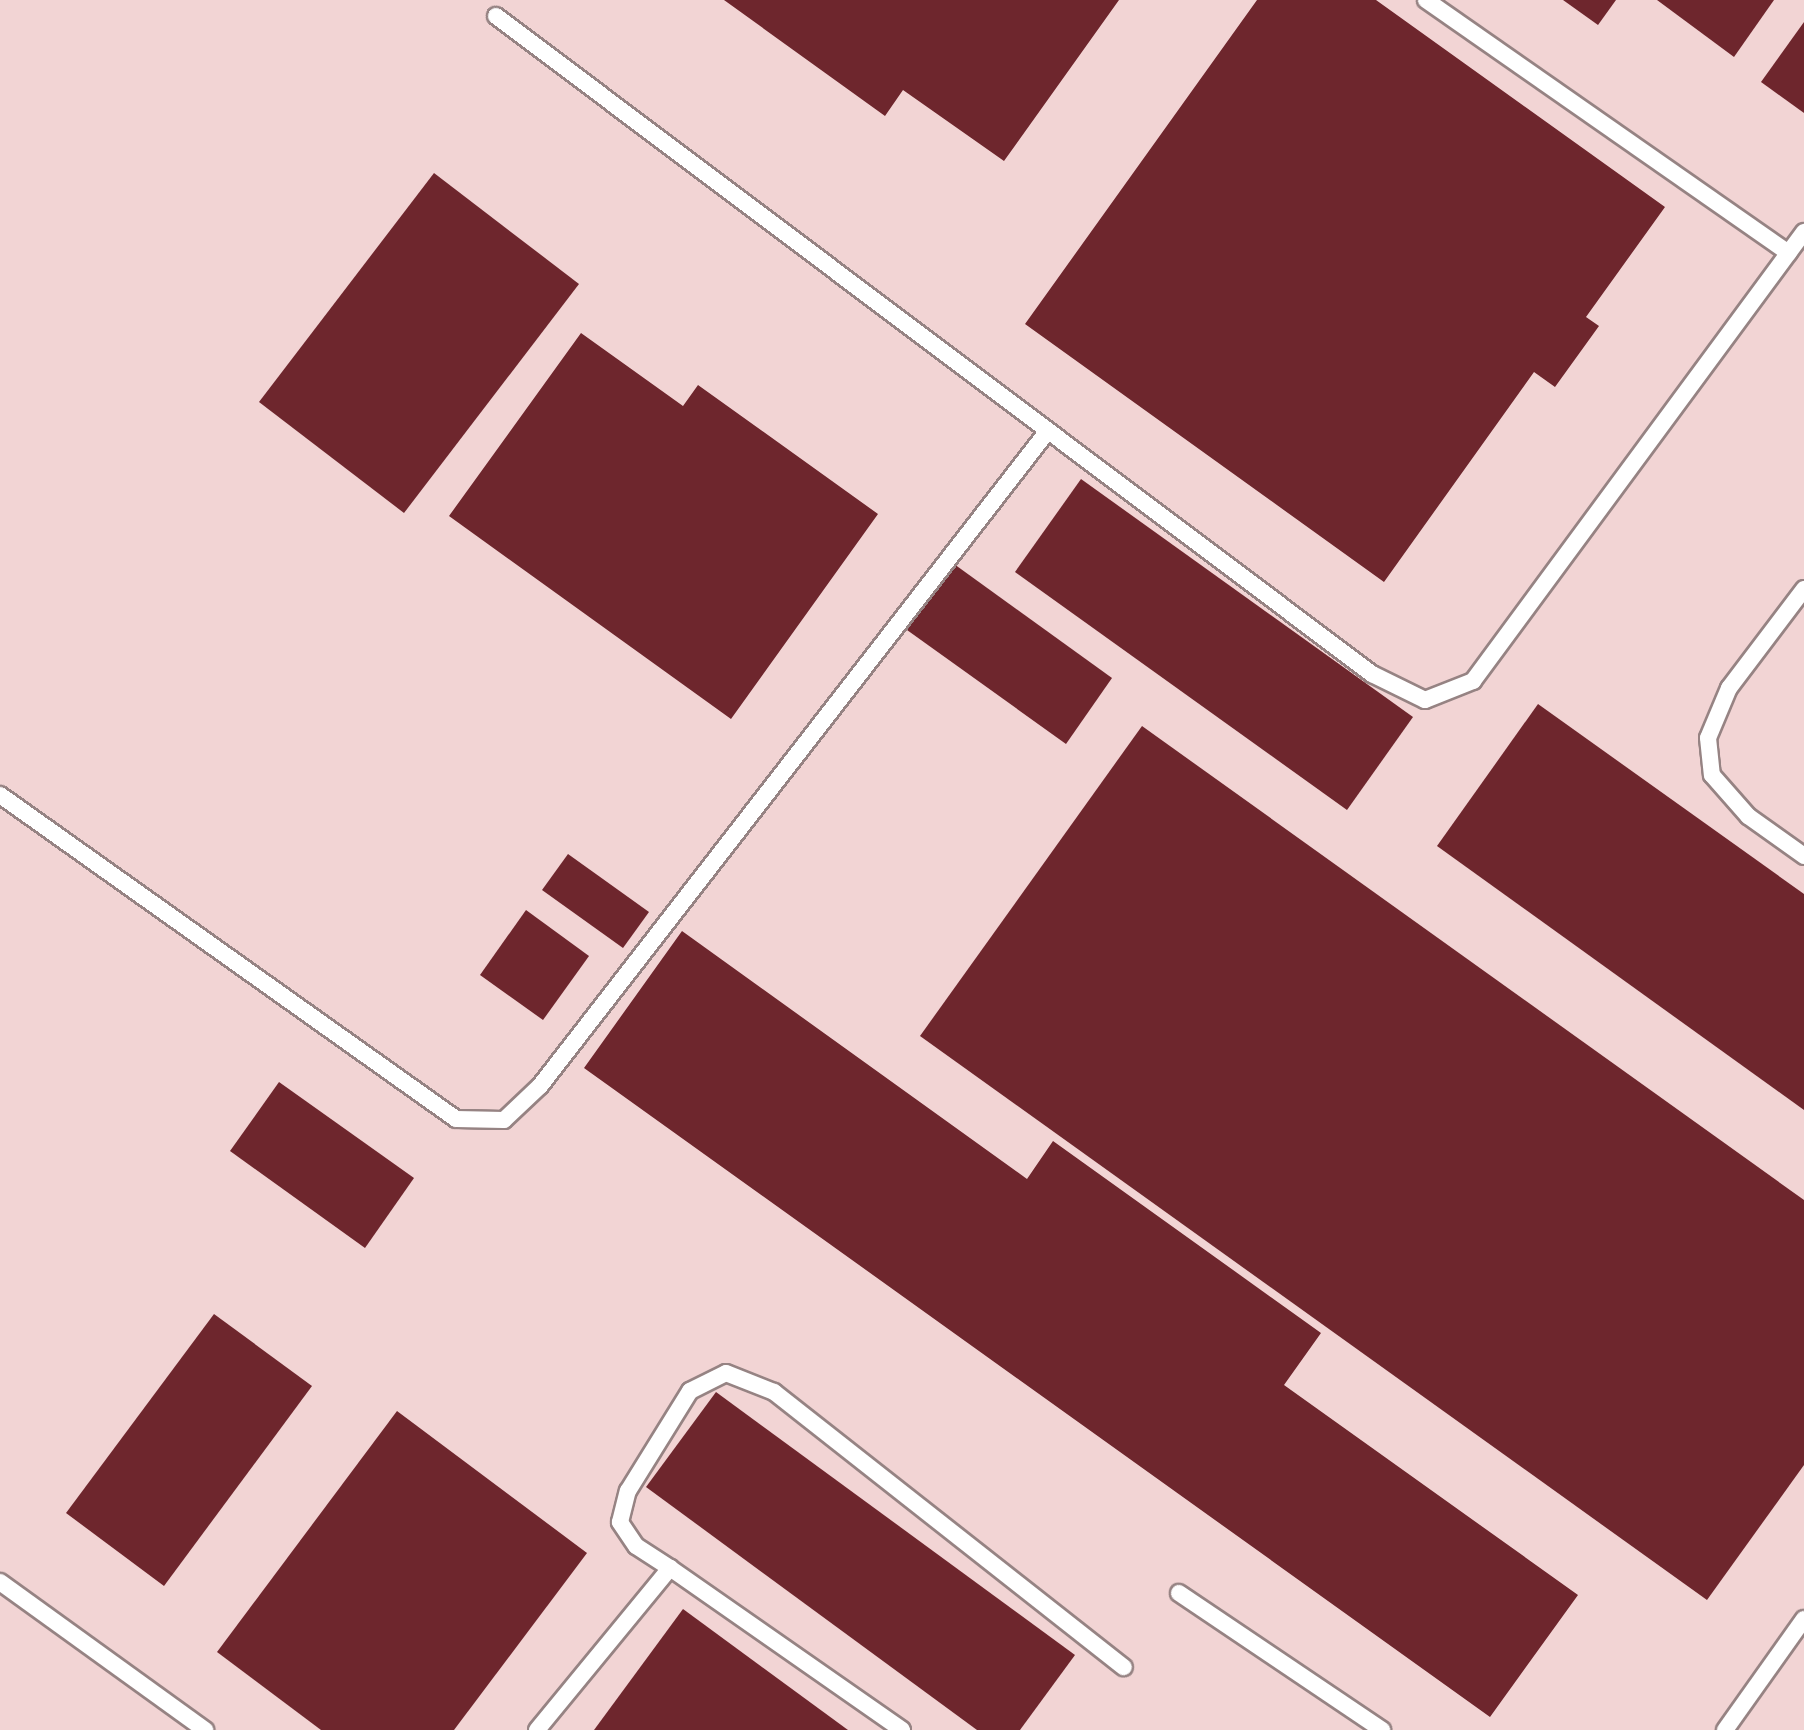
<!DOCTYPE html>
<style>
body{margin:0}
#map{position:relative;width:1804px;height:1730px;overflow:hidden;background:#f8e2e2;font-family:Karla,sans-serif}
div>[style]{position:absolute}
.built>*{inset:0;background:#f2d4d4}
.building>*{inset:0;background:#6e262d}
.roads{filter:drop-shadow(2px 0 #968383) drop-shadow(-2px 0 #968383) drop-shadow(0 2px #968383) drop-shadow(0 -2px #968383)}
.lane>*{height:16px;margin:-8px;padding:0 8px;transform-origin:8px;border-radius:8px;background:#fff}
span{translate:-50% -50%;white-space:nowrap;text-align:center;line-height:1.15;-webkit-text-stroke:8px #fcf3f3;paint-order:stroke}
</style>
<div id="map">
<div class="built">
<div style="clip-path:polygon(0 0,1804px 0,1804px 1730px,0 1730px)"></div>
</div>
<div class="building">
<div style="clip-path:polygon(724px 0,1119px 0,1004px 161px,903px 90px,885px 116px)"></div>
<div style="clip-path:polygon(1257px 0,1376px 0,1665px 207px,1586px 317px,1599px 326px,1555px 387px,1534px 372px,1384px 582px,1025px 324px)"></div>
<div style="clip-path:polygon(1563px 0,1616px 0,1598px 25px)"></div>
<div style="clip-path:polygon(1657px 0,1774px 0,1734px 57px)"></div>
<div style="clip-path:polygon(1804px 22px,1804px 113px,1761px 82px)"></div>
<div style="clip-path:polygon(434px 173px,579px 284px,404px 513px,259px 402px)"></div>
<div style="clip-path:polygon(581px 333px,683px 406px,698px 385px,878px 514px,731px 719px,449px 516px)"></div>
<div style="clip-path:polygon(1081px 479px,1413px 717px,1347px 810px,1015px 572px)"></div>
<div style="clip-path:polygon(954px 564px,1112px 678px,1066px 744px,907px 630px)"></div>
<div style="clip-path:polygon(1538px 704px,1804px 894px,1804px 1110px,1437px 846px)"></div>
<div style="clip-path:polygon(1142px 726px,1804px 1200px,1804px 1465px,1707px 1600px,920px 1036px)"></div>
<div style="clip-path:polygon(568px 854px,649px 912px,623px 948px,542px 890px)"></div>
<div style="clip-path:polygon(526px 910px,589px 956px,543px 1020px,480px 975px)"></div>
<div style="clip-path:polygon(682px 931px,1027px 1179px,1053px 1141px,1321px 1333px,1284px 1385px,1578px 1595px,1490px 1717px,584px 1068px)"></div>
<div style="clip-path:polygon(279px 1082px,414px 1178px,365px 1248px,230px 1151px)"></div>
<div style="clip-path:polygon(214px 1314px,312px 1386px,164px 1586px,66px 1513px)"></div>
<div style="clip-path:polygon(716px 1392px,1075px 1655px,1020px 1730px,977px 1730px,646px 1487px)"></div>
<div style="clip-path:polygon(397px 1411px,587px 1553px,454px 1730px,321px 1730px,217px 1652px)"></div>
<div style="clip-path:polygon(683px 1609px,848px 1730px,594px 1730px)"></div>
</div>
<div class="roads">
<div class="lane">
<div style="left:1426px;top:0;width:442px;rotate:34.9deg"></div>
<div style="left:496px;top:16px;width:1096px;rotate:36.91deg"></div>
<div style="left:1372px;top:674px;width:59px;rotate:26.1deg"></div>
<div style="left:1425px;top:700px;width:52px;rotate:-21.6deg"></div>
<div style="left:1473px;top:681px;width:558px;rotate:-53.6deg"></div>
<div style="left:1804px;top:589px;width:124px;rotate:127.1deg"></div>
<div style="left:1729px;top:688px;width:54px;rotate:112.8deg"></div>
<div style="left:1708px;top:738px;width:37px;rotate:84deg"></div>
<div style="left:1712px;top:775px;width:55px;rotate:48.7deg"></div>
<div style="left:1748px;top:816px;width:69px;rotate:35.5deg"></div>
<div style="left:0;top:795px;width:559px;rotate:35.39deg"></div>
<div style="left:456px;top:1119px;width:48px;rotate:1.2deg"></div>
<div style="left:504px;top:1120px;width:50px;rotate:-43.4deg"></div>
<div style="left:540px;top:1086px;width:828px;rotate:-52.22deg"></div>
<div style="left:670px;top:1568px;width:40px;rotate:-147.1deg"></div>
<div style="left:636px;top:1546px;width:29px;rotate:-124deg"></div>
<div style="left:620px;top:1522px;width:32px;rotate:-76deg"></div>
<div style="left:628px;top:1491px;width:118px;rotate:-58.2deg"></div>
<div style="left:690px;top:1391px;width:40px;rotate:-26.6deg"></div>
<div style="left:726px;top:1373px;width:52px;rotate:21.6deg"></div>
<div style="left:774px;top:1392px;width:445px;rotate:38.2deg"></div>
<div style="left:0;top:1582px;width:253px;rotate:35.8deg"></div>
<div style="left:1179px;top:1593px;width:245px;rotate:34deg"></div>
<div style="left:537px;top:1730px;width:210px;rotate:-50.6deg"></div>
<div style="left:670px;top:1568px;width:283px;rotate:34.9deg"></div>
<div style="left:1725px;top:1730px;width:136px;rotate:-54.6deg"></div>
</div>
</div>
</div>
